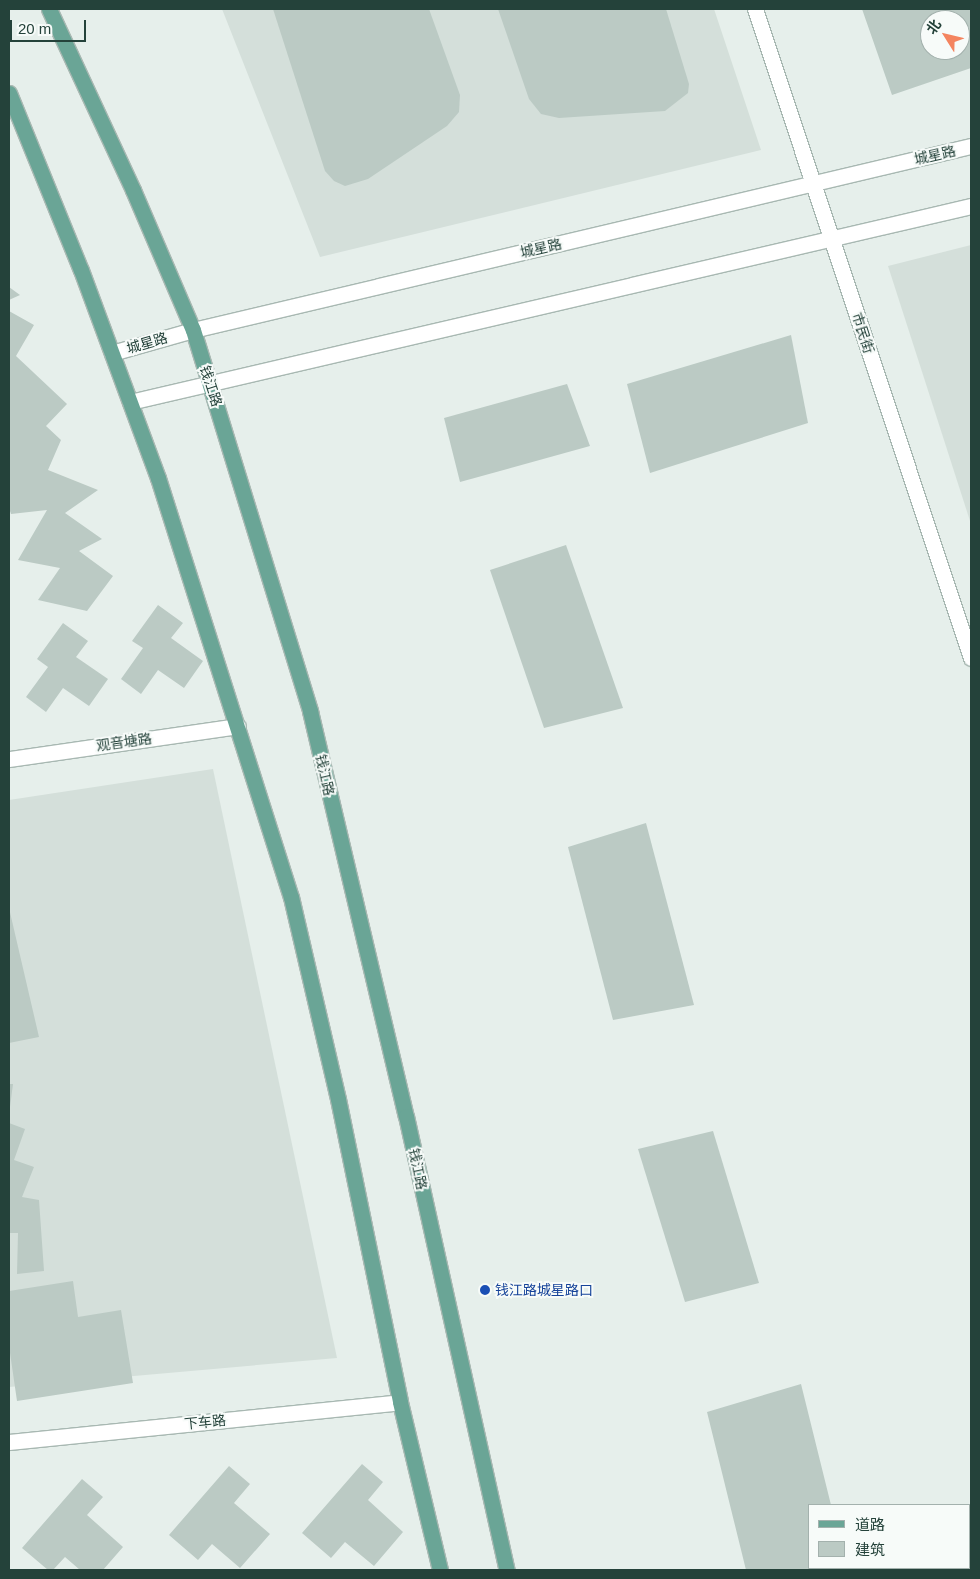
<!DOCTYPE html>
<meta charset="utf-8">
<style>
body{margin:0}
#map{position:relative;width:980px;height:1579px;overflow:hidden;background:#e6efeb;font-family:Arial,"Noto Sans SC",sans-serif}
div>[style]{position:absolute}
.built>*{inset:0;background:#d4dfda}
.building>*{inset:0;background:#bbcac4}
.roads{filter:drop-shadow(1px 0 #a8b8b2) drop-shadow(-1px 0 #a8b8b2) drop-shadow(0 1px #a8b8b2) drop-shadow(0 -1px #a8b8b2)}
.minor>*{height:15px;margin:-7.5px;padding:0 7.5px;transform-origin:7.5px;border-radius:7.5px;background:#fff}
.major>*{height:15px;margin:-7.5px;padding:0 7.5px;transform-origin:7.5px;border-radius:7.5px;background:#6aa596}
.dots>*{width:14px;height:14px;translate:-50% -50%;box-sizing:border-box;border:2px solid #f7fbf9;border-radius:50%}
span{translate:-50% -50%;white-space:nowrap;text-align:center;line-height:1.15;-webkit-text-stroke:4px #f7fbf9;paint-order:stroke}
.street-label{font-size:14px;color:#24423a}
.transit-label{font-size:14px;color:#164399}
.left{translate:0 -50%;text-align:left}
.frame{position:absolute;inset:0;border:10px solid #24423a;pointer-events:none}
.legend{position:absolute;left:808px;top:1504px;width:162px;height:65px;box-sizing:border-box;background:#f7fbf9;border:1px solid #a3b1ad;margin:0;padding:6px 9px;list-style:none;font-size:15px;color:#24423a}
.legend li{display:flex;align-items:center;gap:10px;height:25px}
.legend b{width:25px;border:1px solid #a3b1ad}
.north{position:absolute;left:920px;top:10px;width:50px;height:50px;box-sizing:border-box;background:#f7fbf9;border:1px solid #a3b1ad;border-radius:50%;rotate:306deg;font-size:14px;font-weight:700;line-height:20px;text-align:center;color:#24423a}
.north::after{content:'';display:block;margin:auto;width:18px;height:22px;background:#f4845f;clip-path:polygon(50% 0,100% 100%,50% 72%,0 100%)}
.scale{position:absolute;left:10px;top:20px;width:76px;height:22px;box-sizing:border-box;border:2px solid #24423a;border-top:0;padding-left:6px;font-size:15px;line-height:18px;white-space:nowrap;color:#24423a;-webkit-text-stroke:4px #f7fbf9;paint-order:stroke}
</style>
<div id="map">
<div class="built">
<div style="clip-path:polygon(222px 9px,714px 9px,761px 150px,320px 257px)"></div>
<div style="clip-path:polygon(971px 245px,971px 524px,888px 266px)"></div>
<div style="clip-path:polygon(213px 769px,337px 1358px,9px 1387px,9px 800px)"></div>
</div>
<div class="building">
<div style="clip-path:polygon(273px 9px,429px 9px,460px 95px,459px 112px,447px 126px,368px 179px,345px 186px,334px 181px,325px 171px)"></div>
<div style="clip-path:polygon(498px 9px,666px 9px,689px 84px,688px 93px,665px 111px,559px 118px,541px 114px,529px 99px)"></div>
<div style="clip-path:polygon(evenodd,862px 9px,971px 9px,971px 68px,892px 95px,862px 9px,930px 20px,960px 20px,960px 50px,930px 50px,930px 20px)"></div>
<div style="clip-path:polygon(9px 287px,20px 295px,9px 300px)"></div>
<div style="clip-path:polygon(9px 311px,34px 325px,16px 356px,67px 404px,46px 426px,61px 440px,48px 470px,98px 490px,65px 513px,102px 539px,79px 551px,113px 576px,87px 611px,38px 600px,60px 568px,18px 560px,47px 510px,11px 514px,9px 508px)"></div>
<div style="clip-path:polygon(791px 335px,808px 423px,650px 473px,627px 384px)"></div>
<div style="clip-path:polygon(567px 384px,590px 446px,460px 482px,444px 418px)"></div>
<div style="clip-path:polygon(566px 545px,623px 708px,544px 728px,490px 570px)"></div>
<div style="clip-path:polygon(158px 605px,183px 623px,171px 638px,203px 661px,184px 688px,158px 670px,141px 694px,121px 679px,143px 648px,132px 641px)"></div>
<div style="clip-path:polygon(63px 623px,88px 641px,76px 657px,108px 679px,89px 706px,63px 688px,46px 712px,26px 697px,48px 667px,37px 659px)"></div>
<div style="clip-path:polygon(646px 823px,694px 1005px,613px 1020px,568px 847px)"></div>
<div style="clip-path:polygon(9px 908px,39px 1037px,9px 1043px)"></div>
<div style="clip-path:polygon(9px 1084px,13px 1084px,10px 1107px,9px 1107px)"></div>
<div style="clip-path:polygon(9px 1123px,25px 1129px,14px 1160px,34px 1167px,22px 1197px,39px 1200px,44px 1271px,17px 1274px,18px 1233px,9px 1233px)"></div>
<div style="clip-path:polygon(713px 1131px,759px 1283px,685px 1302px,638px 1149px)"></div>
<div style="clip-path:polygon(73px 1281px,78px 1317px,121px 1310px,133px 1383px,17px 1401px,9px 1346px,9px 1291px)"></div>
<div style="clip-path:polygon(801px 1384px,831px 1505px,809px 1505px,809px 1568px,848px 1570px,746px 1570px,707px 1412px)"></div>
<div style="clip-path:polygon(362px 1464px,383px 1482px,368px 1500px,403px 1532px,374px 1566px,345px 1542px,331px 1558px,302px 1533px)"></div>
<div style="clip-path:polygon(229px 1466px,250px 1484px,234px 1503px,270px 1534px,240px 1568px,212px 1544px,198px 1560px,169px 1535px)"></div>
<div style="clip-path:polygon(82px 1479px,103px 1497px,87px 1515px,123px 1547px,103px 1570px,80px 1570px,65px 1557px,53px 1570px,48px 1570px,22px 1548px)"></div>
</div>
<div class="roads">
<div class="minor">
<div style="left:755px;top:9px;width:684px;rotate:71.59deg"></div>
<div style="left:112px;top:353px;width:84px;rotate:-15.9deg"></div>
<div style="left:193px;top:330px;width:799px;rotate:-13.31deg"></div>
<div style="left:130px;top:402px;width:864px;rotate:-13.12deg"></div>
<div style="left:9px;top:759px;width:231px;rotate:-8.2deg"></div>
<div style="left:9px;top:1442px;width:393px;rotate:-5.8deg"></div>
</div>
<div class="major">
<div style="left:49px;top:9px;width:200px;rotate:65.1deg"></div>
<div style="left:133px;top:190px;width:152px;rotate:66.8deg"></div>
<div style="left:193px;top:330px;width:399px;rotate:72.9deg"></div>
<div style="left:310px;top:711px;width:416px;rotate:76.7deg"></div>
<div style="left:406px;top:1116px;width:465px;rotate:77.5deg"></div>
<div style="left:9px;top:93px;width:191px;rotate:67.9deg"></div>
<div style="left:81px;top:270px;width:222px;rotate:69.7deg"></div>
<div style="left:158px;top:478px;width:440px;rotate:72.4deg"></div>
<div style="left:291px;top:897px;width:207px;rotate:76.9deg"></div>
<div style="left:338px;top:1099px;width:309px;rotate:78.4deg"></div>
<div style="left:400px;top:1402px;width:173px;rotate:76.6deg"></div>
</div>
</div>
<div class="dots">
<div style="left:485px;top:1290px;background:#1a4fb4"></div>
</div>
<div class="street-label">
<span style="left:935px;top:155px;rotate:-13deg">城星路</span>
<span style="left:541px;top:248px;rotate:-13deg">城星路</span>
<span style="left:863px;top:333px;rotate:72deg">市民街</span>
<span style="left:147px;top:343px;rotate:-16deg">城星路</span>
<span style="left:211px;top:386px;rotate:72deg">钱江路</span>
<span style="left:124px;top:742px;rotate:-8deg">观音塘路</span>
<span style="left:325px;top:775px;rotate:77deg">钱江路</span>
<span style="left:418px;top:1169px;rotate:78deg">钱江路</span>
<span style="left:205px;top:1422px;rotate:-6deg">下车路</span>
</div>
<div class="transit-label">
<span class="left" style="left:495px;top:1290px">钱江路城星路口</span>
</div>
<div class="frame"></div>
<ul class="legend">
<li><b style="height:6px;background:#6aa596"></b>道路</li>
<li><b style="height:14px;background:#bbcac4"></b>建筑</li>
</ul>
<div class="north">北</div>
<div class="scale">20 m</div>
</div>
